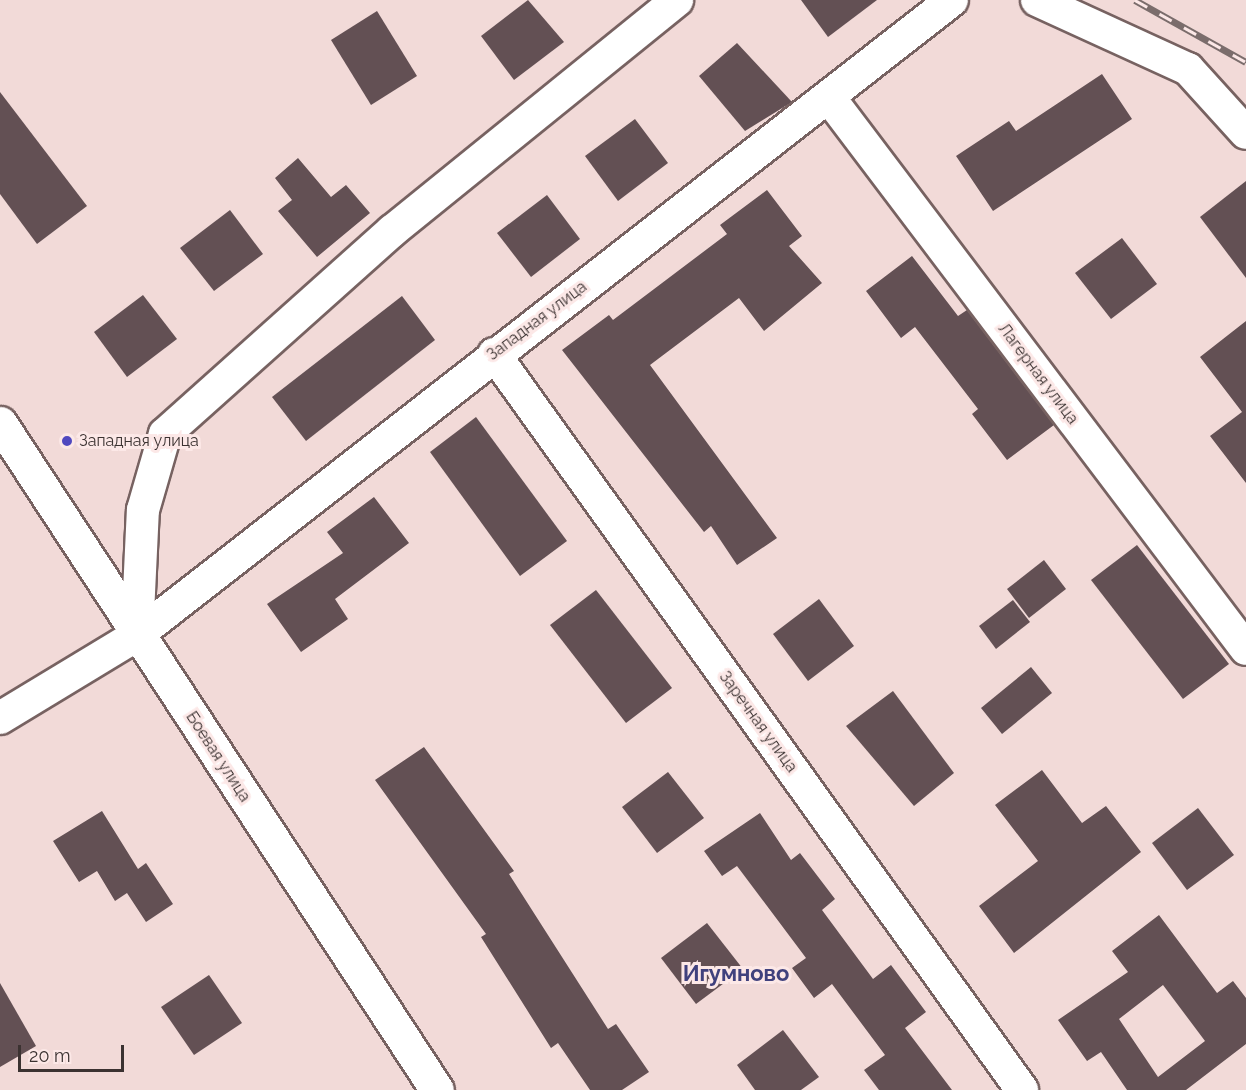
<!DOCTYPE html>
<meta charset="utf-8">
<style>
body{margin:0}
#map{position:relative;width:1246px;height:1090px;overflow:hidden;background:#f2dad8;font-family:Raleway,sans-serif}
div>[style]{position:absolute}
.building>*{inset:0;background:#635054}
.roads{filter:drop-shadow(2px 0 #776261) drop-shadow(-2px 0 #776261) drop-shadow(0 2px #776261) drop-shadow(0 -2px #776261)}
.street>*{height:32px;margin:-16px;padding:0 16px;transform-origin:16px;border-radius:16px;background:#fff}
.secondary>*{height:33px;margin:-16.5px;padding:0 16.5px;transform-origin:16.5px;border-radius:16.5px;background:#fff}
.rail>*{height:7px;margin-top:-3.5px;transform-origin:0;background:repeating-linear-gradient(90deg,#fce8e7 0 14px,#7b6d6c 0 28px);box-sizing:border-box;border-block:2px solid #7b6d6c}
.dots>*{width:16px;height:16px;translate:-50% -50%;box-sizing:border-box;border:3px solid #fce8e7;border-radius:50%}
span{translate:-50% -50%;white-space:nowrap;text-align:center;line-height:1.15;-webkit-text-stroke:6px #fce8e7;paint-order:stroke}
.street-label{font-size:16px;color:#3b3231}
.poi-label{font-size:16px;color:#3b3231}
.left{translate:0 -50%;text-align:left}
.district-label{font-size:22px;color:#40417d;font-weight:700}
.scale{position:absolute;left:18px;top:1045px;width:106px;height:27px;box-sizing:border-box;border:3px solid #3b3231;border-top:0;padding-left:8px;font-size:18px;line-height:21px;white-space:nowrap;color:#3b3231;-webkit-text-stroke:4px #fce8e7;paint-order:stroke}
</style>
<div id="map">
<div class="building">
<div style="clip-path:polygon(528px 0,564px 42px,514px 80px,481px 36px)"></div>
<div style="clip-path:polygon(801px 0,877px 0,828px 37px)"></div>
<div style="clip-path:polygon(377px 11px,417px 76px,371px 105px,331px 40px)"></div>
<div style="clip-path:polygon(737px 43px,792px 102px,745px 131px,699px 76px)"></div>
<div style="clip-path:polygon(1102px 74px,1132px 119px,993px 211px,956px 156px,1009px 121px,1016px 131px)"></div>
<div style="clip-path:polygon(0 92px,87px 206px,37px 244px,0 194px)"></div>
<div style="clip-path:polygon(635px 119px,668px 163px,618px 201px,585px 156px)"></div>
<div style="clip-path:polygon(298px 158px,331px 197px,346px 185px,370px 213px,317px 257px,278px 211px,292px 200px,275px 178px)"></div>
<div style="clip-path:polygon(1246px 181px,1246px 278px,1200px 217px)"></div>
<div style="clip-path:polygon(767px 190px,802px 236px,789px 246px,822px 283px,764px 331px,739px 298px,650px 365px,777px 538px,737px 565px,711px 526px,704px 532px,562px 350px,609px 315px,613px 320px,727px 234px,720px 225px)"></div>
<div style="clip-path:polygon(547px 195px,580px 239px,531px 277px,497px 233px)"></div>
<div style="clip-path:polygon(230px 210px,263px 254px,214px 291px,180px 248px)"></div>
<div style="clip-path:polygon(1122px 238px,1157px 284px,1111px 319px,1075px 273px)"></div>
<div style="clip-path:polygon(912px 256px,958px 316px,967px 310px,1054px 425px,1007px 460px,972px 414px,978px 409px,915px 327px,901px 338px,866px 291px)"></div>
<div style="clip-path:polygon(143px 295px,177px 339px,127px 377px,94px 332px)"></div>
<div style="clip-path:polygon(402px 296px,435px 340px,306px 441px,272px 397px)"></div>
<div style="clip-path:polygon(1246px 321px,1246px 483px,1210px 436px,1242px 412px,1200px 357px)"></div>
<div style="clip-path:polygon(476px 417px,567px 541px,520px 576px,430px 452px)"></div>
<div style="clip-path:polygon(374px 497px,409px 543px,335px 599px,348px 619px,301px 652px,267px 604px,343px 553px,327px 532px)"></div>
<div style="clip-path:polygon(1137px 545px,1229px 664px,1183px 699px,1091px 580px)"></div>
<div style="clip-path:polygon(1044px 560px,1066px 589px,1029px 618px,1007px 589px)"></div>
<div style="clip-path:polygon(596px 590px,672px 688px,626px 723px,550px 625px)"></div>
<div style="clip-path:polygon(819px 599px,854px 646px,808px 681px,773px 634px)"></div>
<div style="clip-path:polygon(1013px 600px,1030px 622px,996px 649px,979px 626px)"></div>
<div style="clip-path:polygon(1031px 667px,1052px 693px,1002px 734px,981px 708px)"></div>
<div style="clip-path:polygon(893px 691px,954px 773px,914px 806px,846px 726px)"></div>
<div style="clip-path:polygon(424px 747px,514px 871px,509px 874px,608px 1029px,616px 1024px,649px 1072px,622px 1090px,590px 1090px,558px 1043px,551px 1048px,481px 937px,486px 934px,375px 780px)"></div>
<div style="clip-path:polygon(1042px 770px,1082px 823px,1106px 806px,1141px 852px,1014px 953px,979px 906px,1038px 861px,995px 805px)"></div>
<div style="clip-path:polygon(668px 772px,704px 818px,657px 853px,622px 807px)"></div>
<div style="clip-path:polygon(1198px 808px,1234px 855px,1187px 890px,1152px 843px)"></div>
<div style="clip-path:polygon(102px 811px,138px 869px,146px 863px,173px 904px,146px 922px,127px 893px,115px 901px,97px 871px,79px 882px,53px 841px)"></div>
<div style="clip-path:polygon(760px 813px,791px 860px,800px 853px,835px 899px,822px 910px,873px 979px,891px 965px,926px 1012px,905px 1028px,952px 1090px,879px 1090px,864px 1070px,885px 1055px,832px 984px,814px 998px,792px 968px,806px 958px,737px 866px,722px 876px,704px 851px)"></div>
<div style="clip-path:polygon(evenodd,1159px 915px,1217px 993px,1233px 981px,1246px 998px,1246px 1044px,1186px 1090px,1127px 1090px,1101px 1052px,1087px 1061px,1058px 1020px,1128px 972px,1112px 951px,1159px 915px,1163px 985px,1205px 1041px,1158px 1077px,1119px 1019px,1163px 985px)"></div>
<div style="clip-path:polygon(707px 923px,743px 969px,696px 1004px,661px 958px)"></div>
<div style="clip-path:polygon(209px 975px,242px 1023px,194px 1055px,161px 1007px)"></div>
<div style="clip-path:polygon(0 983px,36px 1046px,0 1067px)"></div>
<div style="clip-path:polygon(783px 1030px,819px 1077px,801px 1090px,755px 1090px,737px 1065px)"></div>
</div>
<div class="roads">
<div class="street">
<div style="left:1037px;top:0;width:166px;rotate:24.6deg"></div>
<div style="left:1188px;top:69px;width:86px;rotate:47.8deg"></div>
<div style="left:831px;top:100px;width:688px;rotate:52.91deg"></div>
<div style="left:494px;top:354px;width:906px;rotate:54.34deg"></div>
<div style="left:137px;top:635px;width:125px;rotate:-87.3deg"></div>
<div style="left:143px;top:510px;width:79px;rotate:-73.9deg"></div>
<div style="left:165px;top:434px;width:305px;rotate:-41.8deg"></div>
<div style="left:392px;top:231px;width:367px;rotate:-39deg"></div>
<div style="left:0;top:718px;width:160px;rotate:-31.2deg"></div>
<div style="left:137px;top:635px;width:1033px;rotate:-37.92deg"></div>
</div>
<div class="secondary">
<div style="left:0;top:423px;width:797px;rotate:56.77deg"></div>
</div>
</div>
<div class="rail">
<div style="left:1135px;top:0;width:127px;rotate:29.2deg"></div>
</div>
<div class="dots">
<div style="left:67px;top:441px;background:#5048bf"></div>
</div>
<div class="street-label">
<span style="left:537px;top:321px;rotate:-37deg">Западная улица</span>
<span style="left:1038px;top:374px;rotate:53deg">Лагерная улица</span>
<span style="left:758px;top:722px;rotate:54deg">Заречная улица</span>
<span style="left:218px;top:757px;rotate:57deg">Боевая улица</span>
</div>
<div class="poi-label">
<span class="left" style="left:79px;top:441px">Западная улица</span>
</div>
<div class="district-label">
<span style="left:736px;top:974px">Игумново</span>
</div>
<div class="scale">20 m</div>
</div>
